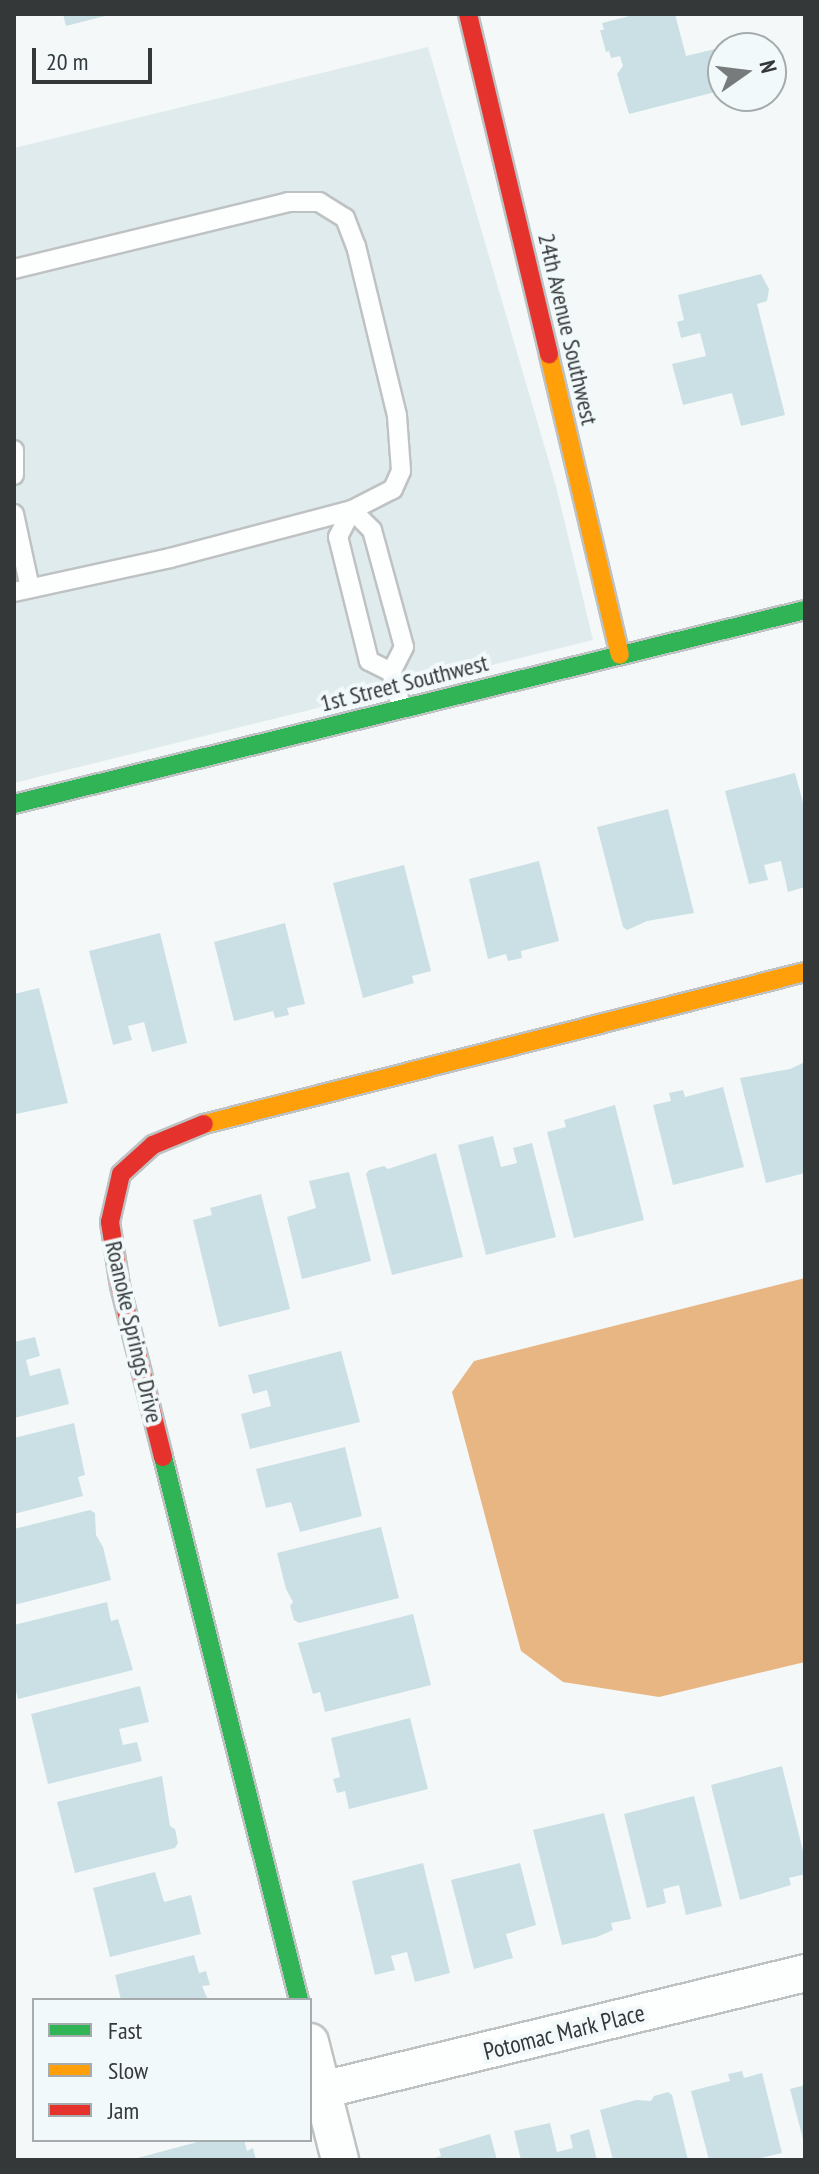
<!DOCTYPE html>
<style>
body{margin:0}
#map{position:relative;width:819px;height:2174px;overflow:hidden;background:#f4f8f9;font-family:"PT Sans Narrow",sans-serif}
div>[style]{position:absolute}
.built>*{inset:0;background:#e0ebed}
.water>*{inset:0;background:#e8b683}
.building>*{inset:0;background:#cbe0e5}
.roads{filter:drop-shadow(2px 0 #bfc2c3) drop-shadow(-2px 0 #bfc2c3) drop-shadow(0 2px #bfc2c3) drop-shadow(0 -2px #bfc2c3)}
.lane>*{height:18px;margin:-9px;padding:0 9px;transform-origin:9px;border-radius:9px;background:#fdfefe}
.street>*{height:36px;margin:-18px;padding:0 18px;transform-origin:18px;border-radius:18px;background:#fdfefe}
.fast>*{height:18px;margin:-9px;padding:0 9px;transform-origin:9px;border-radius:9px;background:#30b455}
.slow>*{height:18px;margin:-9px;padding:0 9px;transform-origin:9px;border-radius:9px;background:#ff9f0a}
.jam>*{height:18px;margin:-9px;padding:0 9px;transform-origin:9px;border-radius:9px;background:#e5322d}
span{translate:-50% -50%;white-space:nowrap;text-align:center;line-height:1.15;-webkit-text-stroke:8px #f2f9fb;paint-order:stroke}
.street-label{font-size:24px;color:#353839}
.frame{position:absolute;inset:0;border:16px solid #353839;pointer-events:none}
.legend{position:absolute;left:32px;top:1998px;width:280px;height:144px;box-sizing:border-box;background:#f2f9fb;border:2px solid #a6acad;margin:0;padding:10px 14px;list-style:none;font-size:24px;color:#353839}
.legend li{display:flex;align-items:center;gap:16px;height:40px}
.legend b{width:40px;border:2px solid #a6acad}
.north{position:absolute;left:707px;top:32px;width:80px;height:80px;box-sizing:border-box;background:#f2f9fb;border:2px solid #a6acad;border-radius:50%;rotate:76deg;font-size:22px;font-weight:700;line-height:32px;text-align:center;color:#353839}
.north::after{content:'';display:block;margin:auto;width:28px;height:36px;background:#787b7c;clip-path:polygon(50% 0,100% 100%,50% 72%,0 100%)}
.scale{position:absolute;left:32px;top:48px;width:120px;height:36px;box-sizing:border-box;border:4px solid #353839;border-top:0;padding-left:10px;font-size:24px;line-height:28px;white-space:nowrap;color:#353839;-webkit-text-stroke:6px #f2f9fb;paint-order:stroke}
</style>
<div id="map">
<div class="built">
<div style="clip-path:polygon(428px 47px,556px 486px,593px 640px,14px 783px,14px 148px)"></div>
</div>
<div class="water">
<div style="clip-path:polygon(805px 1278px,805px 1662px,659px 1697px,563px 1682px,521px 1651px,452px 1392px,474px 1361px)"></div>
</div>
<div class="building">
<div style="clip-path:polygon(63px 14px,109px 14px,109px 15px,66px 26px)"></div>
<div style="clip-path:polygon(637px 14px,675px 14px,686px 56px,723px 47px,723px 90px,629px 114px,617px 74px,623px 66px,620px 56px,611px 58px,609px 51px,606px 52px,600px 30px,604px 30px,602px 23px)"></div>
<div style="clip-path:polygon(761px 274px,769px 289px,767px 301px,757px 304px,785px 415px,741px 426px,732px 393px,683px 405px,672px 364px,706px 356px,700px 333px,681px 338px,677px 322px,684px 320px,678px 295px)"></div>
<div style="clip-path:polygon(795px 773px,805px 810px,805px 887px,788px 892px,781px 861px,764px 865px,768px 880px,749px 884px,725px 791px)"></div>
<div style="clip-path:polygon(668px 809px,694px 913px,647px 921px,627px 930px,623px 927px,597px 827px)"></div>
<div style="clip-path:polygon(539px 861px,559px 941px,521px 951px,522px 958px,508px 961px,506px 954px,488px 959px,469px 879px)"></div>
<div style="clip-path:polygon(404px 865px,431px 971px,412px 976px,414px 983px,363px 998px,333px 883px)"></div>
<div style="clip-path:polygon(285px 923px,305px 1004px,287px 1008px,289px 1015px,275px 1018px,273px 1011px,234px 1021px,214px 942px)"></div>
<div style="clip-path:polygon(160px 933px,187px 1043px,152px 1052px,144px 1022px,128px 1026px,132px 1040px,113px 1045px,89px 951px)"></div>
<div style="clip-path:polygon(39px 988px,68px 1103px,16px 1114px,14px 994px)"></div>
<div style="clip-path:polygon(805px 1062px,805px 1173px,766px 1183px,740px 1078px,790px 1069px)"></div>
<div style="clip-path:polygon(723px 1087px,744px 1167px,673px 1185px,653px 1105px,671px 1101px,669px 1093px,683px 1090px,685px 1097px)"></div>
<div style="clip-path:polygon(615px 1105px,644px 1220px,574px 1238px,547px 1132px,566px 1127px,564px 1120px)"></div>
<div style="clip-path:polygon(493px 1136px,501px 1167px,517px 1163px,513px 1148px,532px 1143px,556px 1237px,486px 1255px,458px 1145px)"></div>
<div style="clip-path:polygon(436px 1153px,463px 1257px,392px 1275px,366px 1174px,369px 1170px,384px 1166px,388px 1169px)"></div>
<div style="clip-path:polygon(349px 1172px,371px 1261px,302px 1279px,287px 1217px,316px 1208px,309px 1181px)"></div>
<div style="clip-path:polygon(261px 1194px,290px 1309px,219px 1327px,193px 1220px,212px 1215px,210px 1208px)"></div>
<div style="clip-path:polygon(35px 1337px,40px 1356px,26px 1360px,30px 1376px,60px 1368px,69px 1404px,14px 1418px,14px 1342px)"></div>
<div style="clip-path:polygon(341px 1351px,360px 1422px,250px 1449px,241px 1414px,271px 1406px,267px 1390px,253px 1394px,248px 1375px)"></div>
<div style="clip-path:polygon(74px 1423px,85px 1475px,78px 1477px,83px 1496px,14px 1514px,14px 1438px)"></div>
<div style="clip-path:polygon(345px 1447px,362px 1516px,300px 1532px,291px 1502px,266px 1508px,256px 1469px)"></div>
<div style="clip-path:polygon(90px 1510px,95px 1513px,96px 1535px,103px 1547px,111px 1580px,14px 1605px,14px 1529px)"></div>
<div style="clip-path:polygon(381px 1527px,399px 1598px,299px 1623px,294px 1620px,290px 1606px,293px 1602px,286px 1589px,277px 1553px)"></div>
<div style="clip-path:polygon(107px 1602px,111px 1621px,118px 1619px,133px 1670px,18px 1699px,14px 1683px,14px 1625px)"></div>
<div style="clip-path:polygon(413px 1614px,431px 1685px,325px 1712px,320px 1692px,313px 1694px,298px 1643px)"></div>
<div style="clip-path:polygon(140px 1686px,149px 1722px,119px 1729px,123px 1745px,137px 1742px,142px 1761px,48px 1784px,31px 1714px)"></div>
<div style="clip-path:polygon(410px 1718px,428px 1789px,349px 1809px,345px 1791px,337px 1793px,333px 1779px,340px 1777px,331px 1738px)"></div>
<div style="clip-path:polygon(782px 1766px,805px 1859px,805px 1874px,789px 1878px,791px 1885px,740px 1900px,711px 1785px)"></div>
<div style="clip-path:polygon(162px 1776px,170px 1826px,175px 1829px,178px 1843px,175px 1848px,75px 1873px,57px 1802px)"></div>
<div style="clip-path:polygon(694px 1796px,722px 1906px,686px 1915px,679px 1885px,663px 1889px,666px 1903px,647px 1908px,624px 1814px)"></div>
<div style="clip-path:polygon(604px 1813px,631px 1919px,611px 1923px,613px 1930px,597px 1937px,562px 1945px,533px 1830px)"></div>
<div style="clip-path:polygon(423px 1863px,450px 1973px,415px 1982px,407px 1952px,391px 1956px,395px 1970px,375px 1975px,352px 1881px)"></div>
<div style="clip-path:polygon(520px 1863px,536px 1925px,506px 1934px,513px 1958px,474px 1969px,451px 1880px)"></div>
<div style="clip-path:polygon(155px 1872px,164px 1902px,191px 1895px,201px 1934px,110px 1957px,93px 1888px)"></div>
<div style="clip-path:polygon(194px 1955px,199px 1973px,206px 1971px,210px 1985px,202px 1986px,208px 2000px,121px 2000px,115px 1975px)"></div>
<div style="clip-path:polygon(742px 2071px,744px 2078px,762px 2073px,782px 2153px,753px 2160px,709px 2160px,691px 2091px,730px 2081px,728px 2074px)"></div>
<div style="clip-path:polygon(805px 2085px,805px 2143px,804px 2143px,790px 2089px)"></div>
<div style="clip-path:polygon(668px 2092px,672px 2095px,688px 2160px,613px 2160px,600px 2110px,636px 2100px,651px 2101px,654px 2096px)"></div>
<div style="clip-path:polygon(550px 2123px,557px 2152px,573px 2148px,570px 2135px,589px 2129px,597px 2160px,521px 2160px,514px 2131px)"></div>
<div style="clip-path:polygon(490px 2134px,497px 2160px,428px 2160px,441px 2156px,439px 2149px)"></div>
<div style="clip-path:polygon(205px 2140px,244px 2140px,247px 2151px,253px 2148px,256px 2160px,130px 2160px)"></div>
</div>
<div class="roads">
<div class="lane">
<div style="left:14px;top:269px;width:282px;rotate:-13.7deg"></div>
<div style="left:288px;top:202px;width:31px"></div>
<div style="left:319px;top:202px;width:31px;rotate:32deg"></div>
<div style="left:345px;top:218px;width:30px;rotate:69deg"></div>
<div style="left:356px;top:246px;width:175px;rotate:76.4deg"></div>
<div style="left:397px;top:416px;width:55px;rotate:85.8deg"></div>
<div style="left:401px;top:471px;width:20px;rotate:114deg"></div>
<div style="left:393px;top:489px;width:46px;rotate:152.9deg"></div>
<div style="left:352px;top:510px;width:188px;rotate:165.2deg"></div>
<div style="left:170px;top:558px;width:160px;rotate:167.7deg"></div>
<div style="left:14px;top:450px;width:25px;rotate:90deg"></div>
<div style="left:14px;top:514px;width:76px;rotate:77.8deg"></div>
<div style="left:391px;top:672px;width:25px;rotate:-153deg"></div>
<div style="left:369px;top:661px;width:128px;rotate:-104deg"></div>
<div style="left:338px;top:537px;width:30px;rotate:-63deg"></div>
<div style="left:352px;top:510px;width:28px;rotate:45deg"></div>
<div style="left:372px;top:530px;width:121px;rotate:74.7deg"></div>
<div style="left:404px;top:647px;width:28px;rotate:117deg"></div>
<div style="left:391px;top:672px;width:38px;rotate:73deg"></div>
</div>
<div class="street">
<div style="left:310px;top:2042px;width:122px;rotate:75.7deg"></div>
<div style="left:322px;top:2090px;width:497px;rotate:-13.6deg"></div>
</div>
<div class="fast">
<div style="left:14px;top:804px;width:814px;rotate:-13.78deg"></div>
<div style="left:163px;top:1457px;width:560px;rotate:75.94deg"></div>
</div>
<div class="slow">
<div style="left:549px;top:355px;width:308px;rotate:76.7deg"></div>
<div style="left:204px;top:1124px;width:620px;rotate:-14.19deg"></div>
</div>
<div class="jam">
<div style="left:468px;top:14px;width:350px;rotate:76.6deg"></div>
<div style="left:163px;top:1457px;width:176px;rotate:-104.1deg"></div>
<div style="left:120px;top:1286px;width:65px;rotate:-98.9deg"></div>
<div style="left:110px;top:1222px;width:49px;rotate:-77.1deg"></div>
<div style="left:121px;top:1174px;width:43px;rotate:-42.2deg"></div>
<div style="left:153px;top:1145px;width:55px;rotate:-22.4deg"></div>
</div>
</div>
<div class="street-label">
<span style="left:568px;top:329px;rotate:77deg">24th Avenue Southwest</span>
<span style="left:404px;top:683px;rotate:-14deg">1st Street Southwest</span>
<span style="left:134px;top:1332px;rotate:77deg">Roanoke Springs Drive</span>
<span style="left:564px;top:2032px;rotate:-14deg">Potomac Mark Place</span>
</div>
<div class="frame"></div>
<ul class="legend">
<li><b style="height:10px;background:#30b455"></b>Fast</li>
<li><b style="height:10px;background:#ff9f0a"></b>Slow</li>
<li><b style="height:10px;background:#e5322d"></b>Jam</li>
</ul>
<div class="north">N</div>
<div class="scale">20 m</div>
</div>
